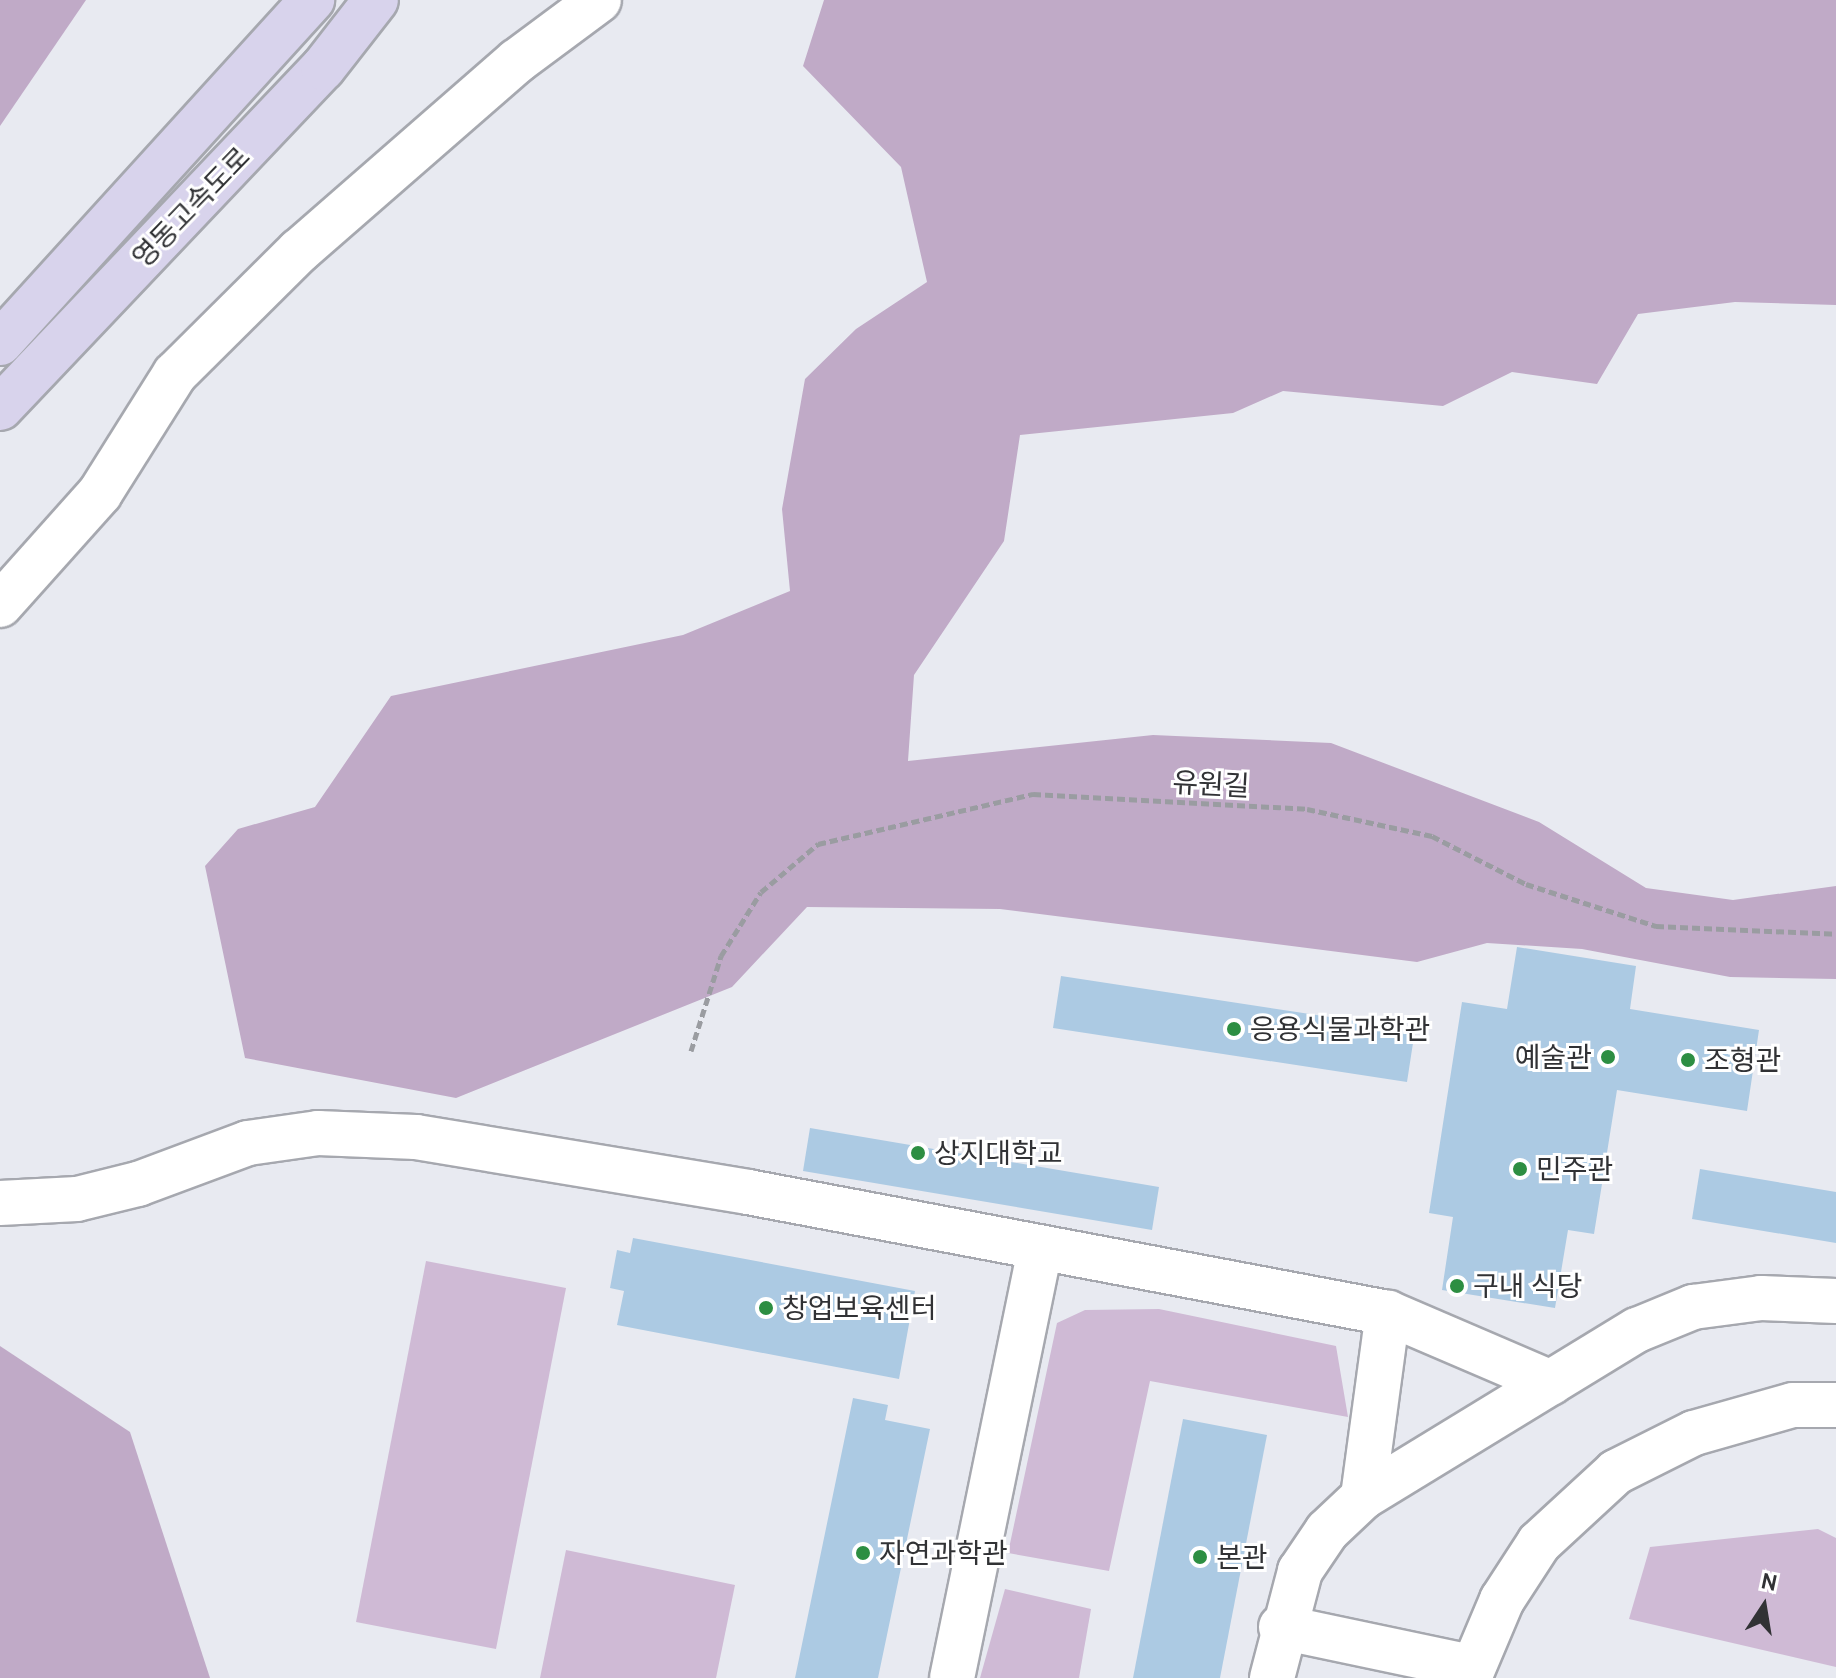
<!DOCTYPE html>
<meta charset="utf-8">
<style>
body{margin:0}
#map{position:relative;width:1836px;height:1678px;overflow:hidden;background:#e8eaf1;font-family:Cabin,"Noto Sans KR",sans-serif}
div>[style]{position:absolute}
.green>*{inset:0;background:#cfbad5}
.forest>*{inset:0;background:#c0aac7}
.building>*{inset:0;background:#accae3}
.path>*{height:5px;margin-top:-2.5px;transform-origin:0;background:repeating-linear-gradient(90deg,#9a9ca1 0 8px,transparent 0 12px)}
.roads{filter:drop-shadow(2px 0 #a6a8af) drop-shadow(-2px 0 #a6a8af) drop-shadow(0 2px #a6a8af) drop-shadow(0 -2px #a6a8af)}
.minor>*{height:44px;margin:-22px;padding:0 22px;transform-origin:22px;border-radius:22px;background:#fff}
.highway>*{height:44px;margin:-22px;padding:0 22px;transform-origin:22px;border-radius:22px;background:#d8d3ec}
.dots>*{width:22px;height:22px;translate:-50% -50%;box-sizing:border-box;border:4px solid #fff;border-radius:50%}
span{translate:-50% -50%;white-space:nowrap;text-align:center;line-height:1.15;-webkit-text-stroke:6px #fff;paint-order:stroke}
.street-label{font-size:28px;color:#313235}
.poi-label{font-size:28px;color:#313235}
.left{translate:0 -50%;text-align:left}
.right{translate:-100% -50%;text-align:right}
.north{position:absolute;left:1724px;top:1566px;width:80px;height:80px;-webkit-text-stroke:6px #fff;paint-order:stroke;rotate:12deg;font-size:22px;font-weight:700;line-height:32px;text-align:center;color:#313235}
.north::after{content:'';display:block;margin:auto;width:28px;height:36px;background:#313235;clip-path:polygon(50% 0,100% 100%,50% 72%,0 100%)}
</style>
<div id="map">
<div class="green">
<div style="clip-path:polygon(426px 1261px,566px 1288px,496px 1649px,356px 1622px)"></div>
<div style="clip-path:polygon(1159px 1309px,1336px 1346px,1348px 1417px,1150px 1381px,1109px 1571px,1008px 1553px,1057px 1323px,1085px 1310px)"></div>
<div style="clip-path:polygon(1818px 1529px,1836px 1538px,1836px 1667px,1629px 1619px,1650px 1547px)"></div>
<div style="clip-path:polygon(566px 1550px,735px 1585px,716px 1678px,540px 1678px)"></div>
<div style="clip-path:polygon(1005px 1589px,1091px 1609px,1079px 1678px,980px 1678px)"></div>
</div>
<div class="forest">
<div style="clip-path:polygon(0 0,86px 0,0 126px)"></div>
<div style="clip-path:polygon(824px 0,1836px 0,1836px 305px,1735px 302px,1638px 314px,1597px 384px,1512px 372px,1443px 406px,1283px 391px,1233px 413px,1020px 435px,1004px 541px,914px 675px,908px 761px,1153px 735px,1331px 743px,1539px 822px,1646px 888px,1733px 900px,1836px 886px,1836px 979px,1730px 977px,1582px 949px,1487px 943px,1417px 962px,1000px 909px,807px 907px,732px 987px,456px 1098px,245px 1058px,205px 866px,238px 829px,315px 807px,391px 696px,683px 635px,790px 591px,782px 509px,805px 379px,856px 329px,927px 282px,901px 167px,803px 66px)"></div>
<div style="clip-path:polygon(0 1346px,130px 1432px,210px 1678px,0 1678px)"></div>
</div>
<div class="building">
<div style="clip-path:polygon(1517px 947px,1636px 966px,1630px 1009px,1759px 1030px,1747px 1111px,1617px 1090px,1594px 1234px,1568px 1230px,1555px 1308px,1442px 1290px,1453px 1217px,1429px 1213px,1462px 1002px,1507px 1009px)"></div>
<div style="clip-path:polygon(1061px 976px,1415px 1030px,1407px 1082px,1053px 1028px)"></div>
<div style="clip-path:polygon(810px 1128px,1159px 1187px,1152px 1230px,803px 1171px)"></div>
<div style="clip-path:polygon(1700px 1169px,1836px 1192px,1836px 1243px,1692px 1219px)"></div>
<div style="clip-path:polygon(633px 1238px,915px 1291px,899px 1379px,617px 1325px,624px 1291px,610px 1288px,617px 1250px,630px 1253px)"></div>
<div style="clip-path:polygon(853px 1398px,888px 1405px,885px 1420px,930px 1429px,878px 1678px,795px 1678px)"></div>
<div style="clip-path:polygon(1183px 1419px,1267px 1435px,1220px 1678px,1133px 1678px)"></div>
</div>
<div class="path">
<div style="left:691px;top:1051px;width:100px;rotate:-72.5deg"></div>
<div style="left:721px;top:956px;width:75px;rotate:-58deg"></div>
<div style="left:761px;top:892px;width:75px;rotate:-40.1deg"></div>
<div style="left:818px;top:844px;width:221px;rotate:-13.1deg"></div>
<div style="left:1033px;top:794px;width:274px;rotate:3.1deg"></div>
<div style="left:1307px;top:809px;width:128px;rotate:12.2deg"></div>
<div style="left:1432px;top:836px;width:106px;rotate:27.1deg"></div>
<div style="left:1526px;top:884px;width:137px;rotate:17.9deg"></div>
<div style="left:1656px;top:926px;width:180px;rotate:2.5deg"></div>
</div>
<div class="roads">
<div class="minor">
<div style="left:0;top:605px;width:150px;rotate:-48.2deg"></div>
<div style="left:100px;top:493px;width:141px;rotate:-57.8deg"></div>
<div style="left:175px;top:374px;width:175px;rotate:-44.8deg"></div>
<div style="left:299px;top:251px;width:289px;rotate:-41.1deg"></div>
<div style="left:517px;top:61px;width:102px;rotate:-36.6deg"></div>
<div style="left:0;top:1203px;width:77px;rotate:-3deg"></div>
<div style="left:77px;top:1199px;width:63px;rotate:-13.8deg"></div>
<div style="left:138px;top:1184px;width:117px;rotate:-20.4deg"></div>
<div style="left:248px;top:1143px;width:71px;rotate:-8.1deg"></div>
<div style="left:318px;top:1133px;width:98px;rotate:2.3deg"></div>
<div style="left:416px;top:1137px;width:337px;rotate:9.4deg"></div>
<div style="left:748px;top:1192px;width:651px;rotate:10.71deg"></div>
<div style="left:1388px;top:1313px;width:177px;rotate:23.2deg"></div>
<div style="left:1363px;top:1497px;width:186px;rotate:-82.3deg"></div>
<div style="left:1281px;top:1627px;width:194px;rotate:11.9deg"></div>
<div style="left:952px;top:1678px;width:436px;rotate:-78.4deg"></div>
<div style="left:1272px;top:1678px;width:111px;rotate:-75.3deg"></div>
<div style="left:1300px;top:1571px;width:48px;rotate:-56deg"></div>
<div style="left:1327px;top:1531px;width:50px;rotate:-43.4deg"></div>
<div style="left:1363px;top:1497px;width:321px;rotate:-31.4deg"></div>
<div style="left:1637px;top:1330px;width:61px;rotate:-22.3deg"></div>
<div style="left:1693px;top:1307px;width:69px;rotate:-7.5deg"></div>
<div style="left:1761px;top:1298px;width:75px;rotate:2.3deg"></div>
<div style="left:1469px;top:1678px;width:85px;rotate:-67.1deg"></div>
<div style="left:1502px;top:1600px;width:68px;rotate:-57deg"></div>
<div style="left:1539px;top:1543px;width:105px;rotate:-42.7deg"></div>
<div style="left:1616px;top:1472px;width:87px;rotate:-26.6deg"></div>
<div style="left:1694px;top:1433px;width:103px;rotate:-15.8deg"></div>
<div style="left:1793px;top:1405px;width:43px"></div>
</div>
<div class="highway">
<div style="left:0;top:343px;width:464px;rotate:-47.7deg"></div>
<div style="left:0;top:408px;width:469px;rotate:-46.5deg"></div>
<div style="left:323px;top:68px;width:86px;rotate:-52.1deg"></div>
</div>
</div>
<div class="dots">
<div style="left:1234px;top:1029px;background:#2d8e42"></div>
<div style="left:1608px;top:1057px;background:#2d8e42"></div>
<div style="left:1688px;top:1060px;background:#2d8e42"></div>
<div style="left:918px;top:1153px;background:#2d8e42"></div>
<div style="left:1520px;top:1169px;background:#2d8e42"></div>
<div style="left:1457px;top:1286px;background:#2d8e42"></div>
<div style="left:766px;top:1308px;background:#2d8e42"></div>
<div style="left:863px;top:1553px;background:#2d8e42"></div>
<div style="left:1200px;top:1557px;background:#2d8e42"></div>
</div>
<div class="street-label">
<span style="left:191px;top:207px;rotate:-46deg">영동고속도로</span>
<span style="left:1211px;top:784px;rotate:3deg">유원길</span>
</div>
<div class="poi-label">
<span class="left" style="left:1250px;top:1029px">응용식물과학관</span>
<span class="right" style="left:1592px;top:1057px">예술관</span>
<span class="left" style="left:1704px;top:1060px">조형관</span>
<span class="left" style="left:934px;top:1153px">상지대학교</span>
<span class="left" style="left:1536px;top:1169px">민주관</span>
<span class="left" style="left:1473px;top:1286px">구내 식당</span>
<span class="left" style="left:782px;top:1308px">창업보육센터</span>
<span class="left" style="left:879px;top:1553px">자연과학관</span>
<span class="left" style="left:1216px;top:1557px">본관</span>
</div>
<div class="north">N</div>
</div>
